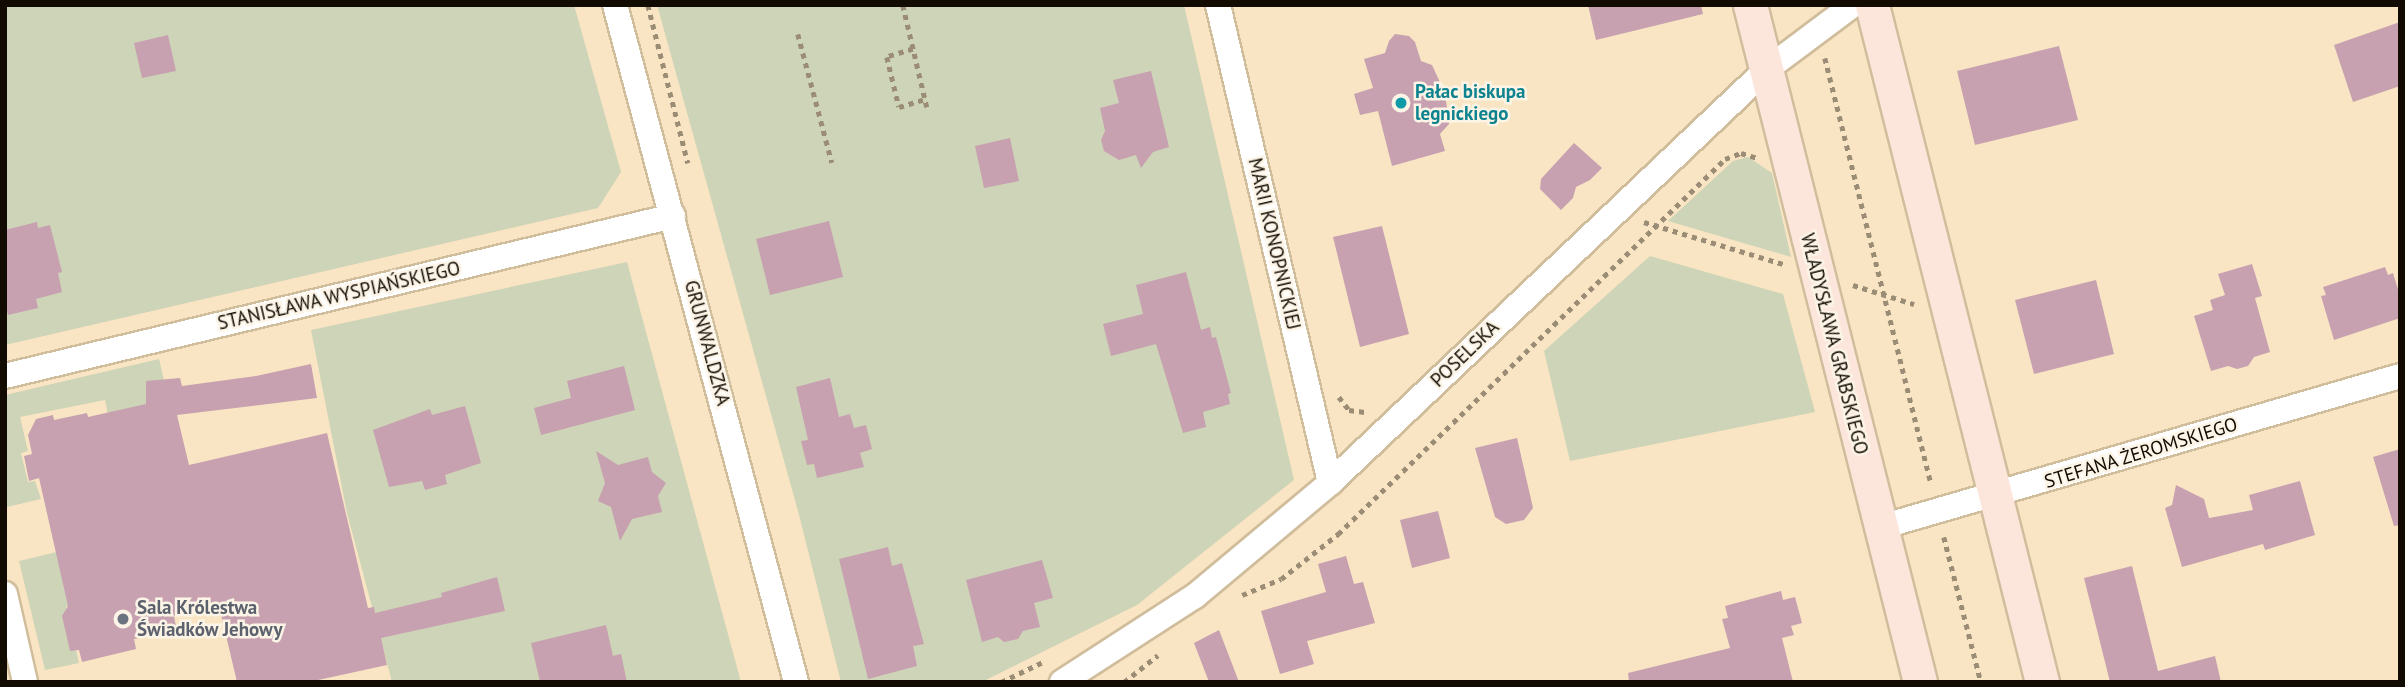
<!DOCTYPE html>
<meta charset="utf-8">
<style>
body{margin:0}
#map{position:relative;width:2405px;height:687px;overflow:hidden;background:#f9e5c3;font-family:"PT Sans",sans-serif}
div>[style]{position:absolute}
.green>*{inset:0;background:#ced4b7}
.building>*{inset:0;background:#c7a1b0}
.path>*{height:4.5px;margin-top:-2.25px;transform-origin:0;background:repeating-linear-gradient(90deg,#9b8d75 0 5px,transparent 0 10px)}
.roads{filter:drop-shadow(2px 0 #d0bd9c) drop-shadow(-2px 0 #d0bd9c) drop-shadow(0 2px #d0bd9c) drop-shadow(0 -2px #d0bd9c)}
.street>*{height:24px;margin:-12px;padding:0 12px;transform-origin:12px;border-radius:12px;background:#fff}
.secondary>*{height:33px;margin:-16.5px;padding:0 16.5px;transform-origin:16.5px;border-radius:16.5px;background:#fce6dc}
.dots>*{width:19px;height:19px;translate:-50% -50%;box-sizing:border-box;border:4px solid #fcf4e6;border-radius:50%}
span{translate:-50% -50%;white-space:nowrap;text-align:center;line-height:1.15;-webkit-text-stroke:5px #fcf4e6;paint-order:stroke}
.culture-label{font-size:19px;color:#0d838f;font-weight:700}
.left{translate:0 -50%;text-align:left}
.street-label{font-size:19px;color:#110b02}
.worship-label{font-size:19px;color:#5b616d;font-weight:700}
.frame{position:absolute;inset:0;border:7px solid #110b02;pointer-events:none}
</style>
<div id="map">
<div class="green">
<div style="clip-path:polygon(5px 5px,574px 5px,621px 172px,598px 208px,5px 345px)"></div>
<div style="clip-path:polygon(657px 5px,1184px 5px,1294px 480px,1137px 605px,982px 682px,841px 682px,798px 511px)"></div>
<div style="clip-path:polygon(1748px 157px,1772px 173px,1791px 257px,1668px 221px,1733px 161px)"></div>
<div style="clip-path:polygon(1650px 256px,1783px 294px,1815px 412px,1570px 461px,1544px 351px)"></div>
<div style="clip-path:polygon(627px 262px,741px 682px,392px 682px,347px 513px,311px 330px)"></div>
<div style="clip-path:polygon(159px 359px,184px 466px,121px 480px,105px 400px,20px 417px,28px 451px,21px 453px,28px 482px,35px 481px,41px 499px,7px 507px,5px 395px)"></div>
<div style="clip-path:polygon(220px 513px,161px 584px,66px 607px,79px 663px,45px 670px,19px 561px)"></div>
</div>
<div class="building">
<div style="clip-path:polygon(1588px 5px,1701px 5px,1703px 14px,1596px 40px)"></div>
<div style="clip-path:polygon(2400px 22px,2400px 86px,2353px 102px,2334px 45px)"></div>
<div style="clip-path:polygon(1395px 34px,1409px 36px,1415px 42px,1421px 61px,1432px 65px,1445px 93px,1449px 124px,1440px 134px,1445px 151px,1392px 166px,1378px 111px,1360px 115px,1354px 94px,1373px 88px,1364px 59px,1385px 53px,1389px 41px)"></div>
<div style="clip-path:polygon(168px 35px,176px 71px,142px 78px,134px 43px)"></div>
<div style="clip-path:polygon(2059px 46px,2078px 120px,1975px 145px,1957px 71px)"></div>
<div style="clip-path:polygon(1151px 71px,1169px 147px,1153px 152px,1141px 168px,1136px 155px,1119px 160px,1104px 151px,1101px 140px,1105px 131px,1100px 108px,1119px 103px,1113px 80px)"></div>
<div style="clip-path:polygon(1010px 138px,1019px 181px,984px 188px,975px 146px)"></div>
<div style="clip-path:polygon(1574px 143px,1602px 168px,1590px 180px,1576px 187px,1573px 198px,1561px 210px,1540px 189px,1541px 179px)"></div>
<div style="clip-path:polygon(829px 221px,843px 277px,770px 295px,756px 239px)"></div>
<div style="clip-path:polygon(37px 222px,38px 228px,50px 225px,62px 272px,58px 273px,62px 292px,36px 299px,38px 308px,8px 315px,5px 302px,5px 230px)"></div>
<div style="clip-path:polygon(1382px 226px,1409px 334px,1360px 347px,1333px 237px)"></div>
<div style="clip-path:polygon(2252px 264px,2262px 296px,2255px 298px,2270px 352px,2254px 357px,2248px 366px,2237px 369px,2228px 366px,2211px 371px,2194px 316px,2213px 310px,2210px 300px,2225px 295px,2218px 274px)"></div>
<div style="clip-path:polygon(2385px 267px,2388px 275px,2393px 273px,2400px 296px,2400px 318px,2334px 340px,2321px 296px,2326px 295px,2323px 287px)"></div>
<div style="clip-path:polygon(1186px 272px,1201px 330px,1210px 327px,1212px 338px,1216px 337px,1231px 393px,1228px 394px,1230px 404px,1203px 412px,1206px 427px,1183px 433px,1156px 344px,1111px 356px,1103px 324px,1143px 314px,1136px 285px)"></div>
<div style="clip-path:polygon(2096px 280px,2114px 354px,2034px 374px,2015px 300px)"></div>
<div style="clip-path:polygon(311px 364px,317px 398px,177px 415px,189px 465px,327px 433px,368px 608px,374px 607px,375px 613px,442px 597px,441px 593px,497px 577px,505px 611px,381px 638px,387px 665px,309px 682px,237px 682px,219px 606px,174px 616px,176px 626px,138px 634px,139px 638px,134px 639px,136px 649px,82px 662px,79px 650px,70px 651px,62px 616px,68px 606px,39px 478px,29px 481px,24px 456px,32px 454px,28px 435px,36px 419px,53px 415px,54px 420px,87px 413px,88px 417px,146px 404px,146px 381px,180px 378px,182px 386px,256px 376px)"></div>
<div style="clip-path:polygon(624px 366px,635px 410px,541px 435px,534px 408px,571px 398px,567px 381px)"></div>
<div style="clip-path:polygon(830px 378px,839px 417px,850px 414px,854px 428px,866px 425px,872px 449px,860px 453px,864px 467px,817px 478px,814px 464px,807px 465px,801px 441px,808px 440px,796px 387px)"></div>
<div style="clip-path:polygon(465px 406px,481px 463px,445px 475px,447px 484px,425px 490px,422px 481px,389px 487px,373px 430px,430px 409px,432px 415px)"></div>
<div style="clip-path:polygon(1517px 438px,1533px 508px,1524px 520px,1506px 524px,1495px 517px,1475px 448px)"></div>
<div style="clip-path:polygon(2400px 449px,2400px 525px,2394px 526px,2373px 457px)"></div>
<div style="clip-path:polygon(596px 451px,618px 465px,648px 457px,652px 472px,666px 483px,658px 496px,662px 512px,632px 519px,620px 541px,611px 507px,598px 501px,605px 483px)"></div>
<div style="clip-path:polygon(2300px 481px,2315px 535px,2265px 550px,2263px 544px,2182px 567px,2165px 508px,2172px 505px,2176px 485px,2204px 499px,2209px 518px,2253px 510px,2249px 495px)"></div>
<div style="clip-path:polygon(1438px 511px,1450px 558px,1412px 568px,1400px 520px)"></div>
<div style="clip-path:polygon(888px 547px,892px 566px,902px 563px,924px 644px,913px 646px,917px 666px,868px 679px,839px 559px)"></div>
<div style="clip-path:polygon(1346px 556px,1354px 584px,1363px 582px,1375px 623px,1307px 641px,1314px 664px,1280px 674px,1261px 611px,1326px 592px,1318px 564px)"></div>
<div style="clip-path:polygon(1042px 560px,1053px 598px,1034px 603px,1040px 627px,1023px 631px,1018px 639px,1004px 642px,998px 637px,982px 642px,966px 580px)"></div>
<div style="clip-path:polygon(2132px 566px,2158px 671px,2215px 656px,2221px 682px,2110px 682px,2084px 578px)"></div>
<div style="clip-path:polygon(1781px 591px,1783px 600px,1795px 597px,1802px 623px,1791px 626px,1794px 635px,1782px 638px,1793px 682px,1629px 682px,1628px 673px,1730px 648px,1722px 619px,1728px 618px,1725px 606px)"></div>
<div style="clip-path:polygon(606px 625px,613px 656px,621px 654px,627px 682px,540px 682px,531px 643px)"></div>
<div style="clip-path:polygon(1219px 630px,1239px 682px,1209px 682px,1194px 643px)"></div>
</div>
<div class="path">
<div style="left:648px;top:5px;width:163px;rotate:75.8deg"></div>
<div style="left:903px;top:5px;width:105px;rotate:76.8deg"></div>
<div style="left:798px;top:34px;width:133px;rotate:75.2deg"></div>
<div style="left:913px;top:49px;width:27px;rotate:163deg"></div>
<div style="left:887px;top:57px;width:51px;rotate:76.5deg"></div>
<div style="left:899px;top:107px;width:27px;rotate:-17deg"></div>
<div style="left:1825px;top:58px;width:439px;rotate:76deg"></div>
<div style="left:1644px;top:222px;width:145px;rotate:16.8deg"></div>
<div style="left:1853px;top:285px;width:64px;rotate:17.3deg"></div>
<div style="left:1339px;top:397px;width:16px;rotate:52deg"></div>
<div style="left:1349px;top:410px;width:16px;rotate:7deg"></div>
<div style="left:1944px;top:537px;width:150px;rotate:75.7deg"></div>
<div style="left:1242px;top:595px;width:42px;rotate:-22.3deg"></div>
<div style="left:1281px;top:579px;width:73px;rotate:-38.3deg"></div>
<div style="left:1338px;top:534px;width:539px;rotate:-44.1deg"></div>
<div style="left:1725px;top:159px;width:17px;rotate:-21deg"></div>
<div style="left:1741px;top:153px;width:17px;rotate:17deg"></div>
<div style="left:1001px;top:682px;width:47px;rotate:-25.5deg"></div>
<div style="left:1124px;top:682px;width:43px;rotate:-38.5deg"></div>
</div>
<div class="roads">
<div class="street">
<div style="left:615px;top:5px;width:701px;rotate:75.03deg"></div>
<div style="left:1218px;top:5px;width:491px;rotate:76.8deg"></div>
<div style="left:5px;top:376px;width:687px;rotate:-13.47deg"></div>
<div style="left:1881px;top:527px;width:541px;rotate:-16.22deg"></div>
<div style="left:5px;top:594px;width:90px;rotate:77.2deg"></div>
<div style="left:1062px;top:682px;width:158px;rotate:-32.9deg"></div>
<div style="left:1195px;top:596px;width:176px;rotate:-39.9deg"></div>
<div style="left:1330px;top:483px;width:601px;rotate:-43.45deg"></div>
<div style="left:1766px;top:70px;width:109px;rotate:-36.8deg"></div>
</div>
<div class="secondary">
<div style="left:1750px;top:5px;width:698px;rotate:75.9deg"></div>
<div style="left:1872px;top:5px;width:698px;rotate:75.9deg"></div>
</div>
</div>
<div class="dots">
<div style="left:1401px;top:103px;background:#0f9aa8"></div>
<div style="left:123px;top:619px;background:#6b7280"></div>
</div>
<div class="culture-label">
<span class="left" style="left:1415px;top:103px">Pałac biskupa<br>legnickiego</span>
</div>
<div class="street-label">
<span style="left:1274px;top:244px;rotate:77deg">MARII KONOPNICKIEJ</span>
<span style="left:339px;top:296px;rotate:-13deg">STANISŁAWA WYSPIAŃSKIEGO</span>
<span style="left:707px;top:343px;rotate:75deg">GRUNWALDZKA</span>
<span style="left:1834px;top:344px;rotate:76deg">WŁADYSŁAWA GRABSKIEGO</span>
<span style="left:1465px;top:354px;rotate:-44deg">POSELSKA</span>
<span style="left:2141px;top:453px;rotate:-17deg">STEFANA ŻEROMSKIEGO</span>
</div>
<div class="worship-label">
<span class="left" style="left:137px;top:619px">Sala Królestwa<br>Świadków Jehowy</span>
</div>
<div class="frame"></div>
</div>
